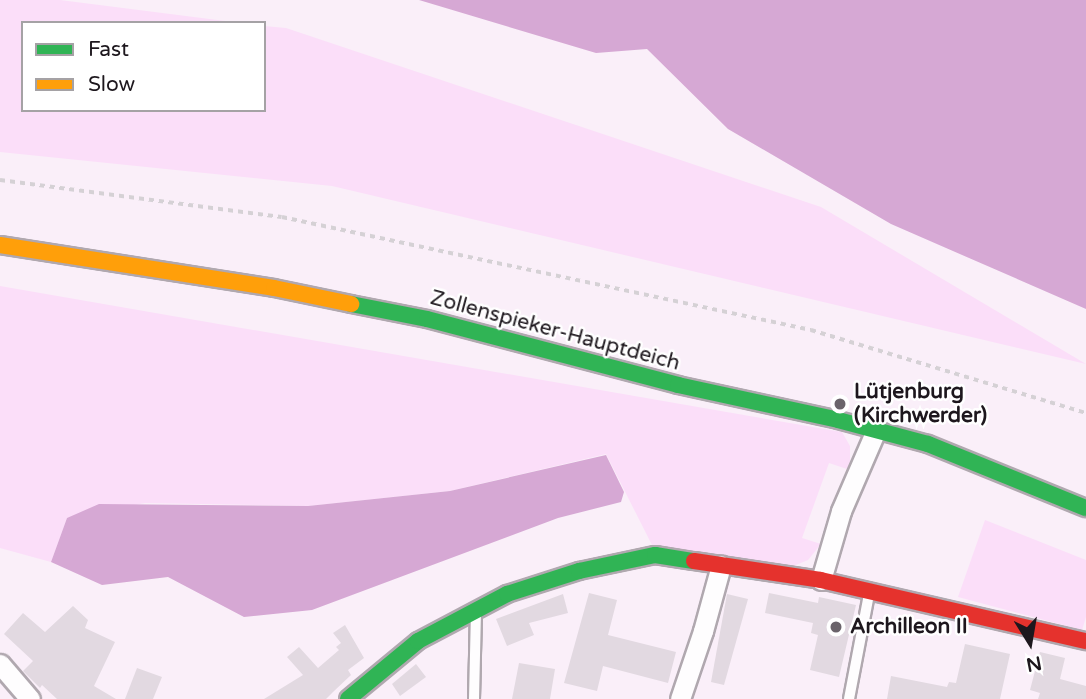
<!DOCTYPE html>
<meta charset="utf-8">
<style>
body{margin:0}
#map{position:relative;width:1086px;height:699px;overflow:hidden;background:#faeff9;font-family:"Varela Round",sans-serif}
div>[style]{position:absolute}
.green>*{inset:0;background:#fbdef9}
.water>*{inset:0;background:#d6a8d4}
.building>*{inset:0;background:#e2d9e1}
.path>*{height:3.5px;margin-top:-1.75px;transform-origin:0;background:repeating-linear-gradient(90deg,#d5d1d5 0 5px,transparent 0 10px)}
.roads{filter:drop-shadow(2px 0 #b0a8af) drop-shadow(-2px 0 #b0a8af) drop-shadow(0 2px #b0a8af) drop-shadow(0 -2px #b0a8af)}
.lane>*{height:10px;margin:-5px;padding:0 5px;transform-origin:5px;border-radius:5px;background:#fefdfe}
.street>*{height:19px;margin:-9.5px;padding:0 9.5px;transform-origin:9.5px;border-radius:9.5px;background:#fefdfe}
.fast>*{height:16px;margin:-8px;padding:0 8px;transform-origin:8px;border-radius:8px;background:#30b455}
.slow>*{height:16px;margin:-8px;padding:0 8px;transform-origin:8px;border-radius:8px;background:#ff9f0a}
.jam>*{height:16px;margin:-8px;padding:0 8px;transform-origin:8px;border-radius:8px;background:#e5322d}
.dots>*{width:19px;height:19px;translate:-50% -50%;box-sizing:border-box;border:4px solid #fff;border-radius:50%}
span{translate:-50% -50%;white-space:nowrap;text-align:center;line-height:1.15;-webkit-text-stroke:5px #fff;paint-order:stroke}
.street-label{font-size:21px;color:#1d171d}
.poi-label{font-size:21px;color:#1d171d;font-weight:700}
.left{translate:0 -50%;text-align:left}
.legend{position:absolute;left:21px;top:21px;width:245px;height:91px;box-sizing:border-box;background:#fff;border:2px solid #a5a2a5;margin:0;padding:9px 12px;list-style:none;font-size:21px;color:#1d171d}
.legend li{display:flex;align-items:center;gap:14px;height:35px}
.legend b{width:35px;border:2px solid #a5a2a5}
.north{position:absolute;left:995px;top:608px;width:70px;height:70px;-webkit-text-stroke:5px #fff;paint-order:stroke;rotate:169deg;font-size:19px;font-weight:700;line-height:28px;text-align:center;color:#1d171d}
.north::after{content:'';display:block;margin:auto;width:24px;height:32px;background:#1d171d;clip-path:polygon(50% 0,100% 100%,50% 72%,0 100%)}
</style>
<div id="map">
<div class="green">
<div style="clip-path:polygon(0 0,60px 0,241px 23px,23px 23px,23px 110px,264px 110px,264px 26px,286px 28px,821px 207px,1086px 364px,332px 186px,0 152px)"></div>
<div style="clip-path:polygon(0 286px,842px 432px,850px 446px,850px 470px,829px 463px,802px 538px,821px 544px,808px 560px,791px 567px,653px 547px,606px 454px,450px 491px,308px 506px,145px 503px,67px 518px,51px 562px,0 548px)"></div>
<div style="clip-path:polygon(985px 520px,1086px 560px,1086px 617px,1082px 630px,958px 597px)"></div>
</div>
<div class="water">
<div style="clip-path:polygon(419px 0,1086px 0,1086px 309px,891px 224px,728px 129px,647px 49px,596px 53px)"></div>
<div style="clip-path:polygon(606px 455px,624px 492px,621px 502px,558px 518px,312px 610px,244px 617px,168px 577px,102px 585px,51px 562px,67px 518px,99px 504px,308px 506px,450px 491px)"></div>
</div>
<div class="building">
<div style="clip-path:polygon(589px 593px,617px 600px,608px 635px,676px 652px,668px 683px,603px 666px,597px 691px,564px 683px)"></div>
<div style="clip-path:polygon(769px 593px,818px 603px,819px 597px,856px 605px,839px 677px,810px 670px,818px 635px,811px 633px,813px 623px,765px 613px)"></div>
<div style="clip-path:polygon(563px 594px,568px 613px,529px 623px,534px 635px,507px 646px,496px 619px)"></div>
<div style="clip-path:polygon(727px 594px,748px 599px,724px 685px,711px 682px)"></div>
<div style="clip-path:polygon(73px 606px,88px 620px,85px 628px,115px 642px,94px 686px,116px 699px,57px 699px,42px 685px,40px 688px,23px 671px,33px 661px,4px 634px,23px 613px,45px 632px)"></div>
<div style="clip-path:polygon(345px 625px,364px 658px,348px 670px,351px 675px,333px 692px,326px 699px,264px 699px,303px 675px,287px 657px,299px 647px,318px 668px,339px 650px,336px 647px,341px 643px,333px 633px)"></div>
<div style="clip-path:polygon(965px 644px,1010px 654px,1000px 699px,887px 699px,891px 676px,947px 687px,949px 682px,956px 683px)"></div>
<div style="clip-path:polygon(1040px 652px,1065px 658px,1060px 679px,1086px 686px,1086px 699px,1038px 699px,1040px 693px,1030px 690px)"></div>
<div style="clip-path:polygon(519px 663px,555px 669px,550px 699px,512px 699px)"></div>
<div style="clip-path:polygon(416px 664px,426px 677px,400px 696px,392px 684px)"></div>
<div style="clip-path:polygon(137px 668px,162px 677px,153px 699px,125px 699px)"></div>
</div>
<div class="path">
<div style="left:0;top:180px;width:284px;rotate:7.5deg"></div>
<div style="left:282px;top:217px;width:541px;rotate:12.06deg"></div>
<div style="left:811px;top:330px;width:287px;rotate:16.8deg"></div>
</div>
<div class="roads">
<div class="lane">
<div style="left:474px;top:699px;width:85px;rotate:-88.7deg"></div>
<div style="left:849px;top:699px;width:107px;rotate:-79.2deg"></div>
</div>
<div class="street">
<div style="left:821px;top:580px;width:72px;rotate:-73.8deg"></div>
<div style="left:841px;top:511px;width:88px;rotate:-66.6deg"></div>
<div style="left:0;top:664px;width:46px;rotate:49.4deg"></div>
<div style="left:680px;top:699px;width:72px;rotate:-71.3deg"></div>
<div style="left:703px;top:631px;width:68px;rotate:-74.7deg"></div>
</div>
<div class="fast">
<div style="left:351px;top:304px;width:77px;rotate:11.2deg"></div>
<div style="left:427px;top:319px;width:260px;rotate:14.7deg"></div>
<div style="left:678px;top:385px;width:164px;rotate:12.3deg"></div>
<div style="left:838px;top:420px;width:93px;rotate:14.9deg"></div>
<div style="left:928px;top:444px;width:170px;rotate:22.1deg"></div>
<div style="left:348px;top:699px;width:91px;rotate:-39.6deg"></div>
<div style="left:418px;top:641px;width:101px;rotate:-27.8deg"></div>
<div style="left:507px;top:594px;width:76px;rotate:-17.7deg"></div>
<div style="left:579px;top:571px;width:78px;rotate:-11.9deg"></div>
<div style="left:655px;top:555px;width:39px;rotate:9deg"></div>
</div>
<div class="slow">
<div style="left:0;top:245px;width:277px;rotate:8.9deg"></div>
<div style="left:274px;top:288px;width:79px;rotate:11.7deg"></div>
</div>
<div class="jam">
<div style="left:694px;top:561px;width:128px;rotate:8.5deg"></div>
<div style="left:821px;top:580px;width:272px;rotate:13deg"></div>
</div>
</div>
<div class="dots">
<div style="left:840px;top:404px;background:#6a636a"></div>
<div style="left:836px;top:627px;background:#6a636a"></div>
</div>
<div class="street-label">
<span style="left:555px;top:331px;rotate:15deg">Zollenspieker-Hauptdeich</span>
</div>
<div class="poi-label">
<span class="left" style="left:854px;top:404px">Lütjenburg<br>(Kirchwerder)</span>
<span class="left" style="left:850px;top:627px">Archilleon II</span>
</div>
<ul class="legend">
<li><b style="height:9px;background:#30b455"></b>Fast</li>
<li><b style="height:9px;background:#ff9f0a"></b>Slow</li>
</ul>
<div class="north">N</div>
</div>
